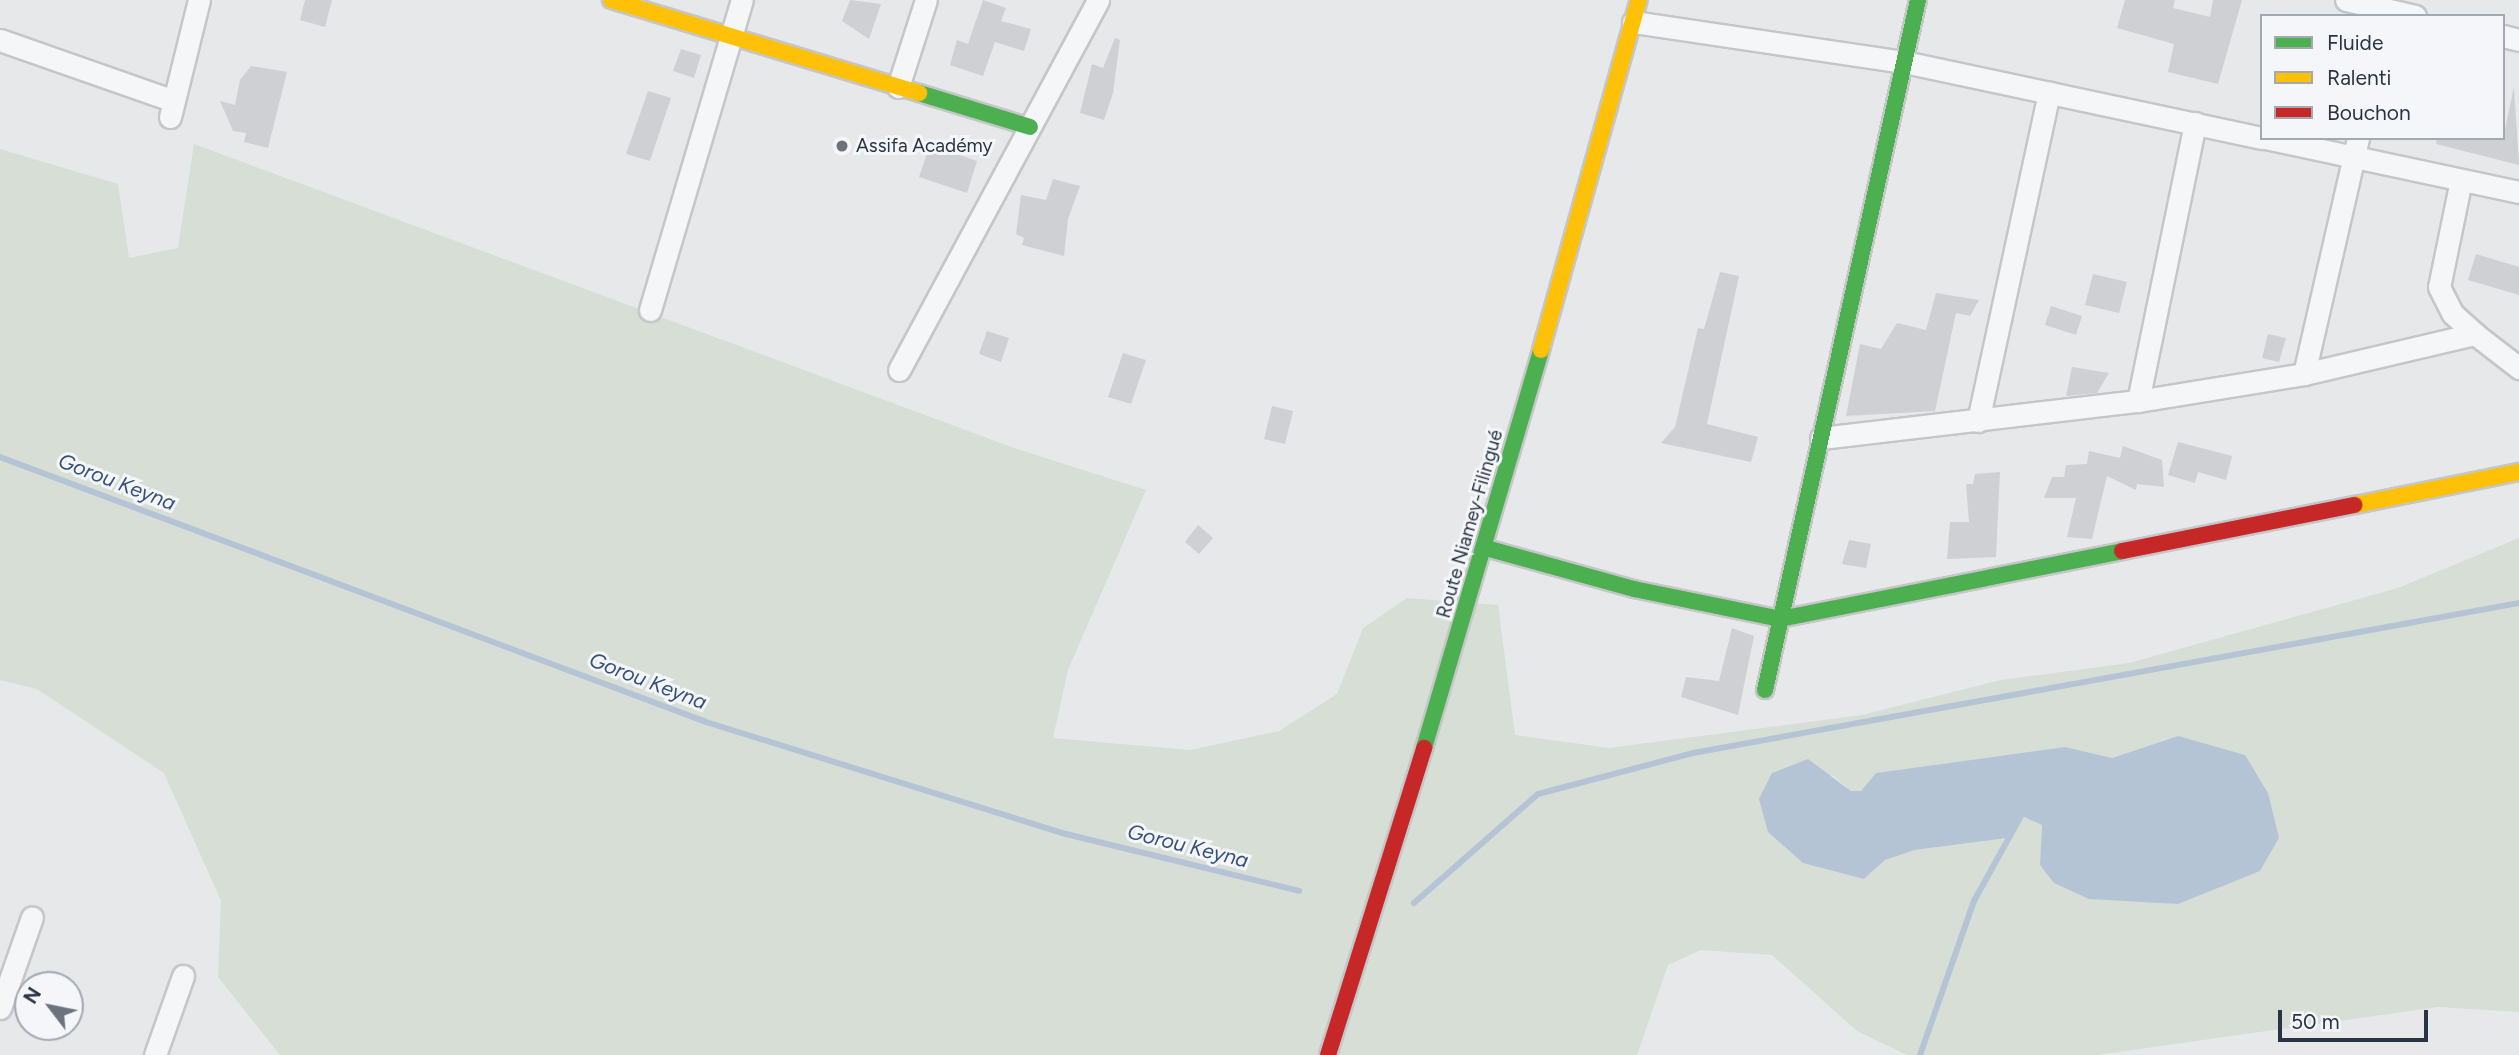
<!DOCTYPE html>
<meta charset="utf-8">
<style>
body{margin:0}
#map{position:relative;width:2519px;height:1055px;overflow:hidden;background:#e6e8ea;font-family:Figtree,sans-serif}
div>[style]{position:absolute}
.green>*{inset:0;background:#d6ded6}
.water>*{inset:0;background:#b4c4d5}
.stream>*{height:6px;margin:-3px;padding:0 3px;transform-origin:3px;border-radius:3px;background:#b4c4d5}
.building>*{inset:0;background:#ced0d3}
.roads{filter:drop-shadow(2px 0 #c4c6c8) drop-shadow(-2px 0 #c4c6c8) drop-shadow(0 2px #c4c6c8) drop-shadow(0 -2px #c4c6c8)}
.street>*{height:21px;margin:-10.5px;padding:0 10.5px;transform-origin:10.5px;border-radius:10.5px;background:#f5f6f7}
.fast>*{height:16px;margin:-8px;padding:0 8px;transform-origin:8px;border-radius:8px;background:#4caf50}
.slow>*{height:16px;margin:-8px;padding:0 8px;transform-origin:8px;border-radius:8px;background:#ffc107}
.jam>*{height:16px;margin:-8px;padding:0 8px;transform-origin:8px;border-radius:8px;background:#c62828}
.dots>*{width:19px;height:19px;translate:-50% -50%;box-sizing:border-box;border:4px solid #f4f6f9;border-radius:50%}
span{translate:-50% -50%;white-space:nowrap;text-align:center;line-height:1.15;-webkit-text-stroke:6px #f4f6f9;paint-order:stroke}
.poi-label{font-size:19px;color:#2b3445}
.left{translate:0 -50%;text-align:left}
.street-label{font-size:19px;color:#2b3445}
.water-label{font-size:21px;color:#34527a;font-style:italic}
.legend{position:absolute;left:2260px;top:14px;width:245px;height:126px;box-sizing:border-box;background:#f4f6f9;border:2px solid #a4a8b1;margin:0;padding:9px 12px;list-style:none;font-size:21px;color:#2b3445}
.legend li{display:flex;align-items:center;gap:14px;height:35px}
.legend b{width:35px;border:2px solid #a4a8b1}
.north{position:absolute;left:14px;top:971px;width:70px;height:70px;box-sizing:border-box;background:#f4f6f9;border:2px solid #a4a8b1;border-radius:50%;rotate:302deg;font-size:19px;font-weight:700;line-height:28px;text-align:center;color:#2b3445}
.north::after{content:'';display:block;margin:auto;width:24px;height:32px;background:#6c737f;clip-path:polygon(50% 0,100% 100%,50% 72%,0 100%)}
.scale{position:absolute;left:2278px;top:1010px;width:150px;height:32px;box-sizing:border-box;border:4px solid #2b3445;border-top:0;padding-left:9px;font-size:21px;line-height:24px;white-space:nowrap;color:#2b3445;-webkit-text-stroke:5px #f4f6f9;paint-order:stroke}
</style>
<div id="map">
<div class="green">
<div style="clip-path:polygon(evenodd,194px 144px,1014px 448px,1146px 490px,1068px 670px,1053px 738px,1190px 750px,1279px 731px,1337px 694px,1363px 628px,1407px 598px,1498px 605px,1515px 735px,1609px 748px,1862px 715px,2001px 680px,2129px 663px,2398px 588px,2519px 538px,2519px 1012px,2438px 1007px,2097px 1055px,1907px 1055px,1857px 1031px,1772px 955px,1701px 950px,1668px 965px,1637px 1055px,280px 1055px,218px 977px,221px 901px,164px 773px,37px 689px,0 680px,0 149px,118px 184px,129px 258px,178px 248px,194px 144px,2178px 736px,2040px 865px,2042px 824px,2021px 816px,2007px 838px,1915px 850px,1885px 860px,1864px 879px,1840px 871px,1831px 774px,1851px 791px,1861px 791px,1876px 773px,2065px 747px,2111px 758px,2178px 736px)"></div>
</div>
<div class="water">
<div style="clip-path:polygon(2178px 736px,2245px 755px,2268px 793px,2279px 838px,2260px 871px,2178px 904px,2089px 899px,2054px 883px,2040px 865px,2042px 825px,2022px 816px,2007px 838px,1915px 850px,1885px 860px,1864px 879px,1803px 863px,1768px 832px,1759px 799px,1772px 773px,1808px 759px,1851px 791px,1861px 791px,1876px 773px,2065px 747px,2112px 758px)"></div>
</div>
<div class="stream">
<div style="left:0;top:457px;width:754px;rotate:20.57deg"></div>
<div style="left:706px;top:722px;width:377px;rotate:17.3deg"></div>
<div style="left:1066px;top:834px;width:240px;rotate:13.7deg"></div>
<div style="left:1414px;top:903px;width:165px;rotate:-41.3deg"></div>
<div style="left:1538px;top:794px;width:160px;rotate:-14.8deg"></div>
<div style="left:1693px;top:753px;width:840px;rotate:-10.29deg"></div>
<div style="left:1920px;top:1055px;width:163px;rotate:-70.7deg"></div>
<div style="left:1974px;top:901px;width:97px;rotate:-61.1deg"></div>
</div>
<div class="building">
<div style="clip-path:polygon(305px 0,332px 0,325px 27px,300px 20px)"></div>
<div style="clip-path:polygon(850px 0,881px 4px,869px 39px,842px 21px)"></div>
<div style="clip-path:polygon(983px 0,1006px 8px,1001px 21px,1031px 29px,1024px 51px,995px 42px,983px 76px,950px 65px,957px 40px,968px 44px)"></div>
<div style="clip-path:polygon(2125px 0,2175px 0,2173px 8px,2210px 17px,2213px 0,2242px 0,2218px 84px,2168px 72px,2174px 44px,2117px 28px)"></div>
<div style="clip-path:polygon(1115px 38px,1120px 40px,1113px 93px,1104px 120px,1080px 113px,1092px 64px,1103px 68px)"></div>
<div style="clip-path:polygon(681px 49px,701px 55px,694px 78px,673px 71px)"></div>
<div style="clip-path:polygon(251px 66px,287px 72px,268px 148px,244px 142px,246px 133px,233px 131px,220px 101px,235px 105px,240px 80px)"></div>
<div style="clip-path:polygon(2514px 87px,2519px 165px,2436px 144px,2437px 138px,2503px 138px)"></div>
<div style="clip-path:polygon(648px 91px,671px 98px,650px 161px,626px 154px)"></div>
<div style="clip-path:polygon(930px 145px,977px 161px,967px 193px,919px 177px)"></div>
<div style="clip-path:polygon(1053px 179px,1080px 186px,1068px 219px,1064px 256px,1022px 245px,1024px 238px,1016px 234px,1021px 195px,1046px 200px)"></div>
<div style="clip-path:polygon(2476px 254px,2519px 267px,2519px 295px,2468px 280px)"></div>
<div style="clip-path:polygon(1720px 272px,1739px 276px,1707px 424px,1758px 437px,1751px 462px,1661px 443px,1675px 427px,1698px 328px,1704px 329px)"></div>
<div style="clip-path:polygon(2093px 274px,2127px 282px,2119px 313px,2085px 305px)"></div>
<div style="clip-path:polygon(1936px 293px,1979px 300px,1970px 316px,1956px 313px,1935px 411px,1846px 416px,1860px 344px,1881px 349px,1897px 323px,1926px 330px)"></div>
<div style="clip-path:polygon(2051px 306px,2082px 316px,2076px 335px,2045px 325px)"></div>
<div style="clip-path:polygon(987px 331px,1009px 338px,1001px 362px,979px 354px)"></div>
<div style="clip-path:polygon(2268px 334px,2286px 338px,2279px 362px,2262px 358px)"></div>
<div style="clip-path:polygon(1123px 353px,1146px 360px,1131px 404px,1108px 397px)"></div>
<div style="clip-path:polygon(2072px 367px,2109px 373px,2097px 393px,2066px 396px)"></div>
<div style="clip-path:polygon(1272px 406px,1293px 411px,1285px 444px,1264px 439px)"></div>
<div style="clip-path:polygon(2178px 442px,2232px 456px,2226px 480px,2198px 472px,2195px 483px,2168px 475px)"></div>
<div style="clip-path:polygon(2123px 446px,2162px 460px,2164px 487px,2137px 484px,2136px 490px,2107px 476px,2092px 539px,2067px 537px,2076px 498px,2044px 498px,2052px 477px,2064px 477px,2066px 465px,2087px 464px,2089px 451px,2120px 458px)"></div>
<div style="clip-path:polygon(2000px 472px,1996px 557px,1947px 559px,1950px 522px,1969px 522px,1966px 484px,1973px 484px,1975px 474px)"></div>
<div style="clip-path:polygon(1198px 525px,1213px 538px,1199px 554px,1185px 542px)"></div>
<div style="clip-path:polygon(1849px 540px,1871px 544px,1866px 568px,1842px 564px)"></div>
<div style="clip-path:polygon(1732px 628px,1754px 636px,1738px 715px,1681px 697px,1686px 677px,1719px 681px)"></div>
</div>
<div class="roads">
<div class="street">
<div style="left:2346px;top:0;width:71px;rotate:13.1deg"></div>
<div style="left:1633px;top:22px;width:274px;rotate:8.4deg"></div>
<div style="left:1904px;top:62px;width:366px;rotate:12deg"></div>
<div style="left:2503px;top:36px;width:16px;rotate:14deg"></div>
<div style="left:0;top:40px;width:184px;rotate:19.3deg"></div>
<div style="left:898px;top:87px;width:91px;rotate:-72.2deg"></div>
<div style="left:170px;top:117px;width:121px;rotate:-76.1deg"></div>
<div style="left:2265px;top:138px;width:260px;rotate:12deg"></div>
<div style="left:2461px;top:180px;width:109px;rotate:101.6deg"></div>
<div style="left:2439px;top:287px;width:30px;rotate:63deg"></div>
<div style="left:2453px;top:314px;width:30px;rotate:42deg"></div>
<div style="left:650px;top:310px;width:323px;rotate:-73.5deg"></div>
<div style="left:899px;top:370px;width:420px;rotate:-61.7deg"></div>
<div style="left:2304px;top:374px;width:242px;rotate:-77.1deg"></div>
<div style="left:2138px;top:401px;width:284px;rotate:-78.4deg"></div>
<div style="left:1978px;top:421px;width:336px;rotate:-77.8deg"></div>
<div style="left:1821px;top:438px;width:319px;rotate:-6.7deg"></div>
<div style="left:2138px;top:401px;width:168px;rotate:-9.2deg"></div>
<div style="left:2304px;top:374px;width:176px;rotate:-13.2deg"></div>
<div style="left:2475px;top:334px;width:56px;rotate:37.7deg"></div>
<div style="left:0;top:1008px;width:96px;rotate:-70.6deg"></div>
<div style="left:155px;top:1055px;width:84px;rotate:-70.5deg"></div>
</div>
<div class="fast">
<div style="left:919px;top:93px;width:116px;rotate:17deg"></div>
<div style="left:1486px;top:548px;width:154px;rotate:15.5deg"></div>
<div style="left:1634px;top:589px;width:149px;rotate:11.6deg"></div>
<div style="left:1780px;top:619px;width:349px;rotate:-11.2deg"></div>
<div style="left:1765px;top:690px;width:707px;rotate:-77.5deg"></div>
<div style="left:1424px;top:748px;width:415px;rotate:-73.6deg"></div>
</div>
<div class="slow">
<div style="left:611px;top:0;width:322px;rotate:16.8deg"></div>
<div style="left:1541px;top:350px;width:363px;rotate:-74.4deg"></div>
<div style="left:2355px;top:505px;width:167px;rotate:-11.4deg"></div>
</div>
<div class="jam">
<div style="left:2122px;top:551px;width:237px;rotate:-11.2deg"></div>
<div style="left:1328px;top:1055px;width:322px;rotate:-72.6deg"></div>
</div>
</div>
<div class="dots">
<div style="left:842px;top:146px;background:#6c737f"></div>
</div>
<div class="poi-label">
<span class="left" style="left:856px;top:146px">Assifa Académy</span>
</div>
<div class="street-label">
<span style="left:1470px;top:524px;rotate:-74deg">Route Niamey-Filingué</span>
</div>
<div class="water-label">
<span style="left:117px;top:482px;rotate:21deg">Gorou Keyna</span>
<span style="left:648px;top:681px;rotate:21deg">Gorou Keyna</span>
<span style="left:1188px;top:846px;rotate:14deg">Gorou Keyna</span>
</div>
<ul class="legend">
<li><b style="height:9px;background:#4caf50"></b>Fluide</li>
<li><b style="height:9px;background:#ffc107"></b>Ralenti</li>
<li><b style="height:9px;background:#c62828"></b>Bouchon</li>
</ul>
<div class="north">N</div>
<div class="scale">50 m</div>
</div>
